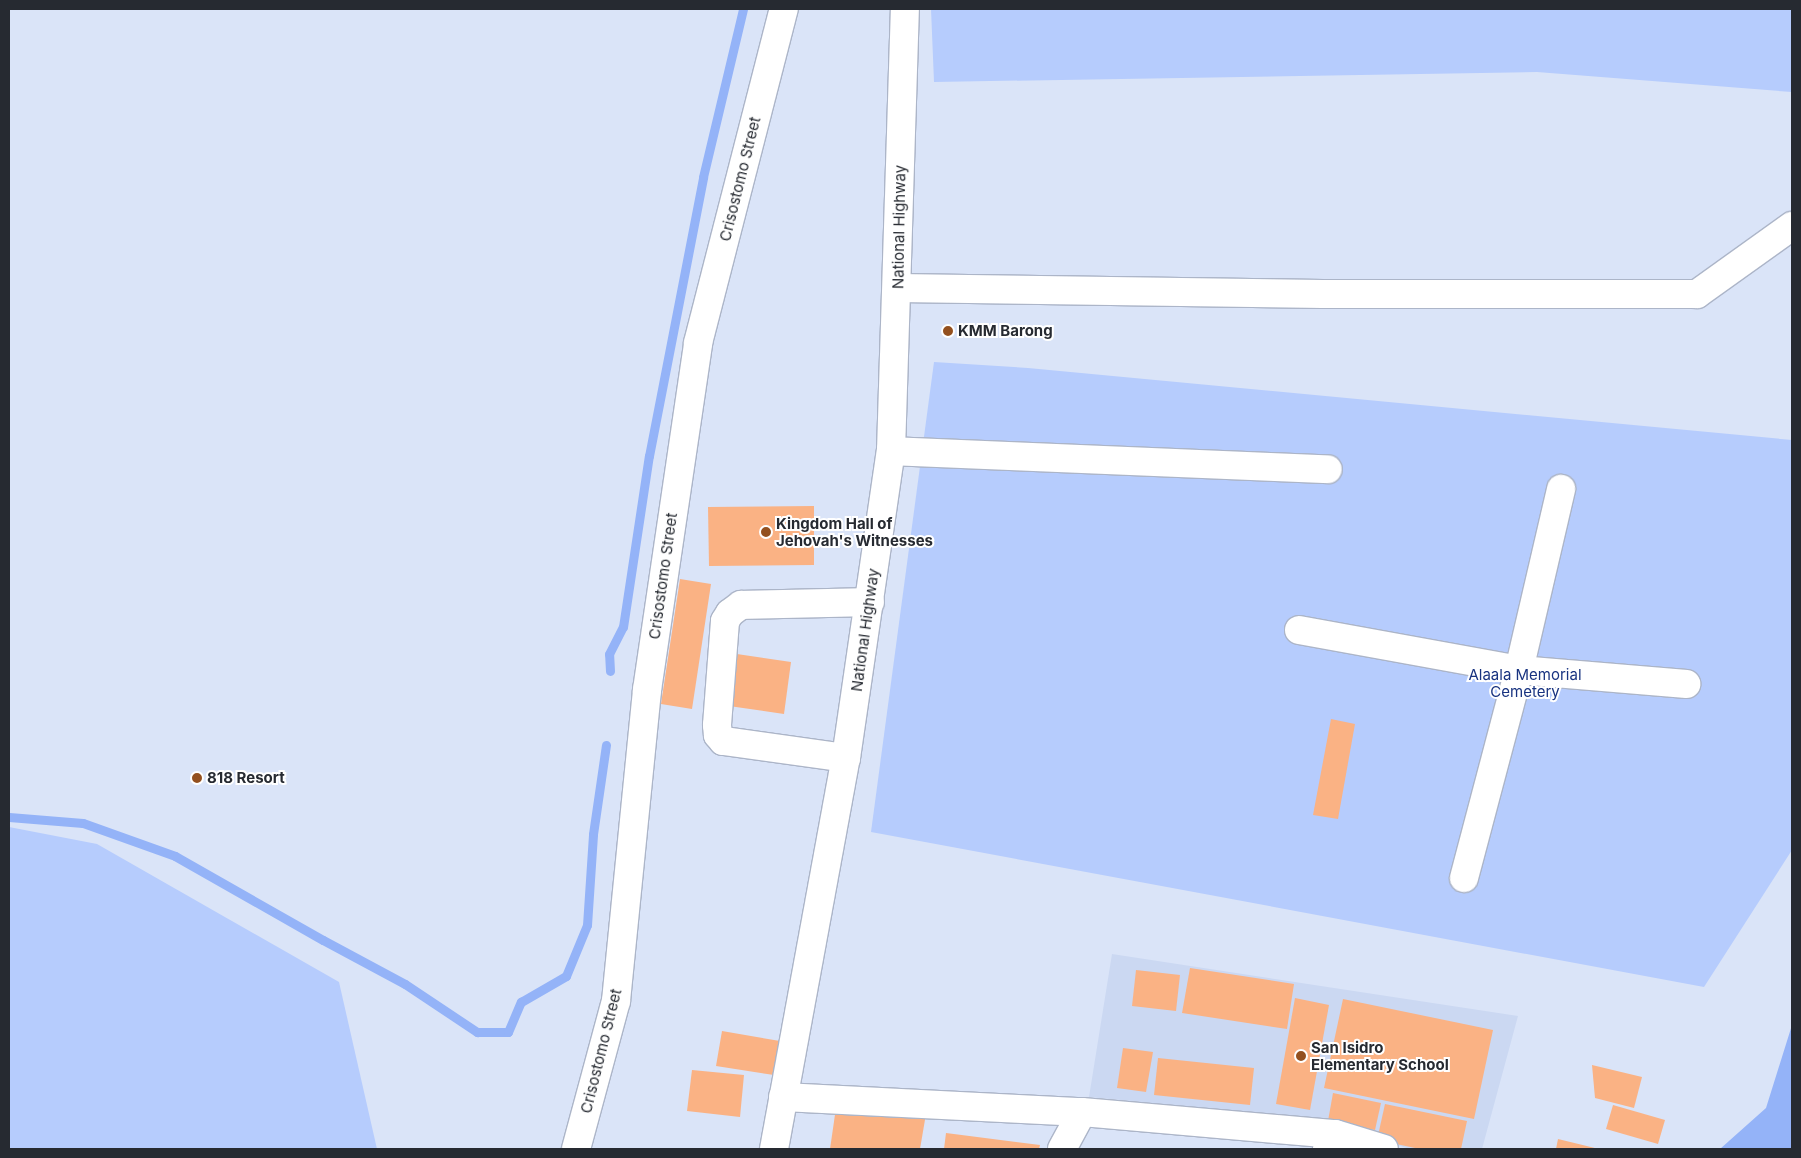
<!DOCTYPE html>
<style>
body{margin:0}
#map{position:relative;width:1801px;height:1158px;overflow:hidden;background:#dae4f8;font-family:Inter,sans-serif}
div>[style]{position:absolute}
.built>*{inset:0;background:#cbd8f2}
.green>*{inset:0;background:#b6ccfd}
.water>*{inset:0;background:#94b3f8}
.stream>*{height:9px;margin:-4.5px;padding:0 4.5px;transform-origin:4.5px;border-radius:4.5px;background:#94b3f8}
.building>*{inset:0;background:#fab284}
.roads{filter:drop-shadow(1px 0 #acb5c8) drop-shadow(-1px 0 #acb5c8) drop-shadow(0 1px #acb5c8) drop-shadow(0 -1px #acb5c8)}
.minor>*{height:28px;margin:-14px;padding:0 14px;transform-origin:14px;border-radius:14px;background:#fff}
.major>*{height:28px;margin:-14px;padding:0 14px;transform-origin:14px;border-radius:14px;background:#fff}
.dots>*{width:14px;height:14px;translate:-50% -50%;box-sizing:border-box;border:2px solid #fff;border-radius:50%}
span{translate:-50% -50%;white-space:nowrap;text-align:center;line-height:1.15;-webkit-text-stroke:4px #fff;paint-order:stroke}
.street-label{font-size:15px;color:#262a31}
.poi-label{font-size:15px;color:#262a31;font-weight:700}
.left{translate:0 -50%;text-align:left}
.park-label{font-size:15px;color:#183380}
.frame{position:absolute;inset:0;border:10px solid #262a31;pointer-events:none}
</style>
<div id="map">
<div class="built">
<div style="clip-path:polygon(1112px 954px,1518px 1016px,1482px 1149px,1410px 1149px,1309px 1118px,1089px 1097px)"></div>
</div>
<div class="green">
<div style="clip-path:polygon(931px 9px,1792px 9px,1792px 92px,1537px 72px,934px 82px)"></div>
<div style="clip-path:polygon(934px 362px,1028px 368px,1792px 440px,1792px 850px,1704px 987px,871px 832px)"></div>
<div style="clip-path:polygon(9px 827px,97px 844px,339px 982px,377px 1149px,9px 1149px)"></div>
</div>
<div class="water">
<div style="clip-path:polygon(1792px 1025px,1792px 1149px,1720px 1149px,1766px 1108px)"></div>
</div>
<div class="stream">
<div style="left:610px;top:671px;width:17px;rotate:-93deg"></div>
<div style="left:609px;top:654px;width:30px;rotate:-63deg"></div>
<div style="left:623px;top:627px;width:173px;rotate:-81.4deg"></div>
<div style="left:649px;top:456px;width:284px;rotate:-79deg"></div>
<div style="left:703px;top:177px;width:173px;rotate:-76.6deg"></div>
<div style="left:9px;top:817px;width:74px;rotate:4.6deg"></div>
<div style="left:83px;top:823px;width:98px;rotate:19.7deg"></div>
<div style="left:175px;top:856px;width:170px;rotate:29.6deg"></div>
<div style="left:323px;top:940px;width:93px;rotate:28.2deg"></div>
<div style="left:405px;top:984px;width:87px;rotate:33.7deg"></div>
<div style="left:477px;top:1032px;width:31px"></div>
<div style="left:508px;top:1032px;width:33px;rotate:-67deg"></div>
<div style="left:521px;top:1002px;width:52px;rotate:-30deg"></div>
<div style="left:566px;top:976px;width:55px;rotate:-67.6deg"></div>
<div style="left:587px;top:925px;width:91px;rotate:-86.2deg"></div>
<div style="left:593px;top:834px;width:90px;rotate:-81.7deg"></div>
</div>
<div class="building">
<div style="clip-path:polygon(814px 506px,814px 565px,709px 566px,708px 507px)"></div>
<div style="clip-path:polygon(680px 579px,711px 584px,692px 709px,661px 704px)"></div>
<div style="clip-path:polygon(730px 653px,791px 662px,784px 714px,722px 705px)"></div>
<div style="clip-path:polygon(1331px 719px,1355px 724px,1338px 819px,1313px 815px)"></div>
<div style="clip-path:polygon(1190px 968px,1294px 984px,1287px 1029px,1182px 1013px)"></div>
<div style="clip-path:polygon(1136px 970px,1180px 975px,1176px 1011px,1132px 1006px)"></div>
<div style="clip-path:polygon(1295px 998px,1329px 1005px,1310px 1110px,1276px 1104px)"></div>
<div style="clip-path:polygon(1343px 999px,1493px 1030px,1474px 1119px,1324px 1088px)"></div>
<div style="clip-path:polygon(722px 1031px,780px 1041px,774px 1075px,716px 1066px)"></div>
<div style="clip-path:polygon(1123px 1048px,1153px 1052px,1146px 1092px,1117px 1088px)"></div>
<div style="clip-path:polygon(1158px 1058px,1254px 1068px,1250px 1105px,1154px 1095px)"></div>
<div style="clip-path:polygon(1592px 1065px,1642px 1077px,1634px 1108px,1595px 1098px)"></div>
<div style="clip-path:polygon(692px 1070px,744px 1075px,740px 1117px,687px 1111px)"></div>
<div style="clip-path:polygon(1333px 1093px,1381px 1103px,1375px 1130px,1328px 1121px)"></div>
<div style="clip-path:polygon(838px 1094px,927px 1108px,920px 1149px,830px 1149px)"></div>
<div style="clip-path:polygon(1385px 1104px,1467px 1121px,1461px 1149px,1420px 1149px,1377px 1140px)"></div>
<div style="clip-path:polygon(1613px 1105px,1665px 1120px,1658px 1144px,1606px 1129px)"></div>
<div style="clip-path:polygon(946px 1133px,1040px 1145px,1039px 1149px,944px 1149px)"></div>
<div style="clip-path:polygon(1558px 1139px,1599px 1149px,1556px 1149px)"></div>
</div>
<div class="roads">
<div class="minor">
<div style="left:898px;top:288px;width:425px;rotate:0.8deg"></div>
<div style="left:1323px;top:294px;width:374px"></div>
<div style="left:1697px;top:294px;width:117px;rotate:-35.6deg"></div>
<div style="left:891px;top:451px;width:437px;rotate:2.4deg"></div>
<div style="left:1299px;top:630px;width:224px;rotate:10.3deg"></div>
<div style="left:1519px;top:670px;width:168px;rotate:4.8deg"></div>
<div style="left:846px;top:758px;width:124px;rotate:-172.1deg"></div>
<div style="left:723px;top:741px;width:8px;rotate:-130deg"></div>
<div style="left:718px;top:735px;width:10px;rotate:-96deg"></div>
<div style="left:717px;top:725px;width:104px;rotate:-85.6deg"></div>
<div style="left:725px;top:621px;width:9px;rotate:-58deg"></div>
<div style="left:730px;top:613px;width:14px;rotate:-36deg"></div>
<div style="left:741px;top:605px;width:129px;rotate:-1.3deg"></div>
<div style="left:1464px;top:878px;width:215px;rotate:-75.2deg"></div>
<div style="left:1519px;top:670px;width:186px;rotate:-76.9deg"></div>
<div style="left:783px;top:1097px;width:299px;rotate:2.9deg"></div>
<div style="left:1082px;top:1112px;width:254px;rotate:5deg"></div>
<div style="left:1335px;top:1134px;width:17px;rotate:118deg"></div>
<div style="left:1335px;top:1134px;width:51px;rotate:17deg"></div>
<div style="left:576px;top:1149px;width:153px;rotate:-74.9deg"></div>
<div style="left:616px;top:1001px;width:313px;rotate:-84.3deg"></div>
<div style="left:647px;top:690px;width:351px;rotate:-81.6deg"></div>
<div style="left:698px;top:343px;width:345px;rotate:-75.6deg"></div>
<div style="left:1062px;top:1149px;width:42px;rotate:-61.6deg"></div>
</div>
<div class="major">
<div style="left:774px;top:1149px;width:398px;rotate:-79.6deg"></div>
<div style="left:846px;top:758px;width:310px;rotate:-81.7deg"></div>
<div style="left:891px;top:451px;width:442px;rotate:-88.2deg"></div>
</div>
</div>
<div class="dots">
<div style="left:948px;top:331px;background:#93501f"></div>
<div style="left:766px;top:532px;background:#93501f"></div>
<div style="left:197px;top:778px;background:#93501f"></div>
<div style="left:1301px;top:1056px;background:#93501f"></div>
</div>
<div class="street-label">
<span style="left:740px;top:179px;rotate:-76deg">Crisostomo Street</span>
<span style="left:899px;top:227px;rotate:-89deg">National Highway</span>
<span style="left:663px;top:576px;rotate:-82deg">Crisostomo Street</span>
<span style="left:865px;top:630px;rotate:-82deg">National Highway</span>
<span style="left:601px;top:1051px;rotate:-76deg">Crisostomo Street</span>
</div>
<div class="poi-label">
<span class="left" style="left:958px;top:331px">KMM Barong</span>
<span class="left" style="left:776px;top:532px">Kingdom Hall of<br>Jehovah's Witnesses</span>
<span class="left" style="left:207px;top:778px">818 Resort</span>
<span class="left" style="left:1311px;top:1056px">San Isidro<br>Elementary School</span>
</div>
<div class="park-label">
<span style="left:1525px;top:683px">Alaala Memorial<br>Cemetery</span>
</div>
<div class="frame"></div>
</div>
